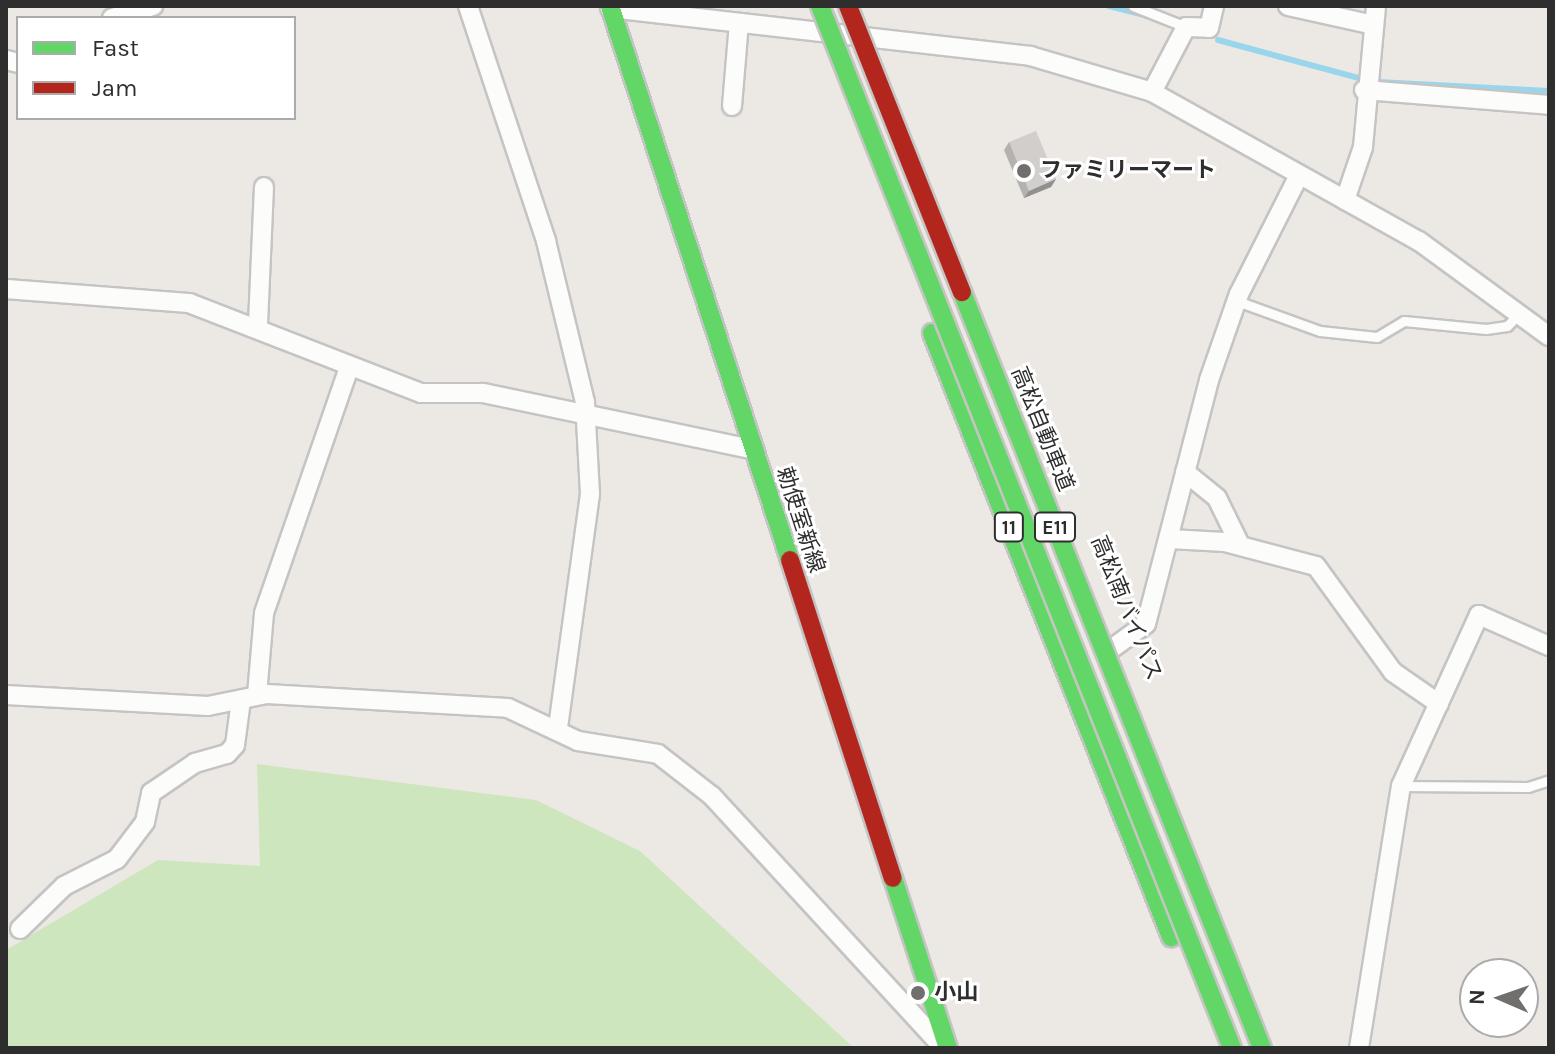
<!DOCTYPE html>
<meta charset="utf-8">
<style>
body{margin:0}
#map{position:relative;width:1555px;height:1054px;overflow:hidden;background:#ece8e4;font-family:Karla,"Noto Sans JP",sans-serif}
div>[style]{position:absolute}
.green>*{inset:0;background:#cee6be}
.stream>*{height:6px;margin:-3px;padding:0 3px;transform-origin:3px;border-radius:3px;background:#99d6ec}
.roads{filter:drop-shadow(2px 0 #c5c4c5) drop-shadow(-2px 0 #c5c4c5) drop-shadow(0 2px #c5c4c5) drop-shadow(0 -2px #c5c4c5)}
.lane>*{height:9px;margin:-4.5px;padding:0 4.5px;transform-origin:4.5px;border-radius:4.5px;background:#fcfcfb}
.street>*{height:18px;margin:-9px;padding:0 9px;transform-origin:9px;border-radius:9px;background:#fcfcfb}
.fast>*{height:18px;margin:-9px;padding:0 9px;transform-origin:9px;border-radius:9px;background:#63d668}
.jam>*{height:18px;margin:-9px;padding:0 9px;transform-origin:9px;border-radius:9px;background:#b3261e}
.bridges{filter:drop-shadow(2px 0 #c6c5c4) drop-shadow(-2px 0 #c6c5c4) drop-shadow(0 2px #c6c5c4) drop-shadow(0 -2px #c6c5c4)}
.fast-bridge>*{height:18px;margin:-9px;padding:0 9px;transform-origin:9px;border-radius:9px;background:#63d668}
.jam-bridge>*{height:18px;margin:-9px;padding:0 9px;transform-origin:9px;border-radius:9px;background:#b3261e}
.wall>*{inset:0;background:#b4b1af}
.shaded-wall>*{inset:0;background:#92908e}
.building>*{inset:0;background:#d1cecb}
.dots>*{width:22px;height:22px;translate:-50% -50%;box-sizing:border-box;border:4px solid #fff;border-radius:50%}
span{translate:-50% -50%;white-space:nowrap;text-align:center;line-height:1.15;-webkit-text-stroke:6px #fff;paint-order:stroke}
.shield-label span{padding:2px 6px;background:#fff;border:2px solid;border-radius:6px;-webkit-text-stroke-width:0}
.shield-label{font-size:20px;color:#2e2e2e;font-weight:700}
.poi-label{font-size:22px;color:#2e2e2e;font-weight:700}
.left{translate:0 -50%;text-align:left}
.street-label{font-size:22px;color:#2e2e2e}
.frame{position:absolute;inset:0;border:8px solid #2e2e2e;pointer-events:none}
.legend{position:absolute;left:16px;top:16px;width:280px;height:104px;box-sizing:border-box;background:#fff;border:2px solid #ababab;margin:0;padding:10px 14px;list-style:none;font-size:24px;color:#2e2e2e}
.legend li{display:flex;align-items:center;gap:16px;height:40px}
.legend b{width:40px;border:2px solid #ababab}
.north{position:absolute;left:1459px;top:958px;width:80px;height:80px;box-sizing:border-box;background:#fff;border:2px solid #ababab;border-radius:50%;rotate:272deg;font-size:22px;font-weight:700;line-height:32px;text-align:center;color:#2e2e2e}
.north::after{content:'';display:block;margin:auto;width:28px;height:36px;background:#706f6e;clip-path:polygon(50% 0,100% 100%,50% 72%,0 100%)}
</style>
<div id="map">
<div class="green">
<div style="clip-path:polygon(257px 764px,536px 800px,640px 851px,854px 1048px,6px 1048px,6px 950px,158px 860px,260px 866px)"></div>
</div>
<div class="stream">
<div style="left:1109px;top:6px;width:44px;rotate:14.3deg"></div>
<div style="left:1218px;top:40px;width:153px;rotate:15.1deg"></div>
<div style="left:1377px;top:82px;width:172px;rotate:3deg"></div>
</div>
<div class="roads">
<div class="lane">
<div style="left:1133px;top:6px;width:57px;rotate:21.6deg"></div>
<div style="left:1237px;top:301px;width:88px;rotate:19.9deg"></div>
<div style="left:1320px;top:331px;width:57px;rotate:6deg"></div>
<div style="left:1377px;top:337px;width:31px;rotate:-31deg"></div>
<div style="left:1404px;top:321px;width:82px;rotate:5.6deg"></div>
<div style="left:1486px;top:329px;width:21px;rotate:-8deg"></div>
<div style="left:1507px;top:326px;width:16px;rotate:-45deg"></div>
<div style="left:1401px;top:786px;width:127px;rotate:0.5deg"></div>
<div style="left:1528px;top:787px;width:22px;rotate:-18deg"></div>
</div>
<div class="street">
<div style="left:468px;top:6px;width:248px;rotate:71.6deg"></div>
<div style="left:546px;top:241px;width:166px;rotate:76.4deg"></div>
<div style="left:585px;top:402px;width:92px;rotate:86.9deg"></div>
<div style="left:590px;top:494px;width:237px;rotate:97.8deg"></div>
<div style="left:1288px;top:6px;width:88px;rotate:12.5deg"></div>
<div style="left:610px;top:8px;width:423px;rotate:6.5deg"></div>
<div style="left:1030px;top:56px;width:127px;rotate:16.4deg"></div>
<div style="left:1152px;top:92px;width:306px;rotate:29.2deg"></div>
<div style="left:1419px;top:241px;width:161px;rotate:36.2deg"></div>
<div style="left:112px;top:18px;width:43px;rotate:-16.3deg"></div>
<div style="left:6px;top:60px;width:12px;rotate:14deg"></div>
<div style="left:1364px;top:90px;width:186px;rotate:4.6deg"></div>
<div style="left:1152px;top:92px;width:73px;rotate:-62.4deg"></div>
<div style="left:1186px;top:27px;width:23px;rotate:2deg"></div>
<div style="left:1209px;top:28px;width:23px;rotate:-77deg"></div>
<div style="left:732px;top:106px;width:83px;rotate:-85.2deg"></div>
<div style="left:1345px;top:200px;width:56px;rotate:-71.2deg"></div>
<div style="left:1363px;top:147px;width:142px;rotate:-84.7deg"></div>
<div style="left:6px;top:289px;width:184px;rotate:4.4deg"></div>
<div style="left:189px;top:303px;width:249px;rotate:21.2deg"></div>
<div style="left:421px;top:393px;width:62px"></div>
<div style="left:483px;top:393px;width:275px;rotate:11.8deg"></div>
<div style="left:258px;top:324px;width:137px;rotate:-87.5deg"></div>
<div style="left:1185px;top:472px;width:41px;rotate:39.1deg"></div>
<div style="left:1217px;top:498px;width:52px;rotate:63.9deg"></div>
<div style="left:1170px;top:539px;width:55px;rotate:3.1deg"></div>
<div style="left:1225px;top:542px;width:94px;rotate:14.8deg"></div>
<div style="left:1316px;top:566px;width:131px;rotate:54deg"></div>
<div style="left:1393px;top:672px;width:56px;rotate:34.8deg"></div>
<div style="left:1114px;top:647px;width:39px;rotate:-36deg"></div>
<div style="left:1146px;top:624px;width:252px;rotate:-75.5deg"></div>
<div style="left:1209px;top:380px;width:91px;rotate:-70.8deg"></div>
<div style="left:1239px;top:294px;width:133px;rotate:-63.2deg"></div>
<div style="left:6px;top:695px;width:202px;rotate:3.1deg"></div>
<div style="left:208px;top:706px;width:60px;rotate:-11.5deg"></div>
<div style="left:267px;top:694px;width:241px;rotate:3.3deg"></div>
<div style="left:508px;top:708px;width:77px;rotate:25.2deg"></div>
<div style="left:578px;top:741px;width:81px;rotate:9.2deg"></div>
<div style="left:658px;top:754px;width:68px;rotate:37.9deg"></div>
<div style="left:712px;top:796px;width:343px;rotate:47.4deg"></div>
<div style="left:257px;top:695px;width:82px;rotate:-85.1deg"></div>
<div style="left:264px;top:613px;width:260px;rotate:-70.9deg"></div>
<div style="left:20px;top:929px;width:62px;rotate:-44.3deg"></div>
<div style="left:64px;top:886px;width:59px;rotate:-27deg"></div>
<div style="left:117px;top:859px;width:46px;rotate:-52.9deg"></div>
<div style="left:145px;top:822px;width:30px;rotate:-78deg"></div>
<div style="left:151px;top:793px;width:53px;rotate:-34.3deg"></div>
<div style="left:195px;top:763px;width:33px;rotate:-16deg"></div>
<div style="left:227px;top:754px;width:12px;rotate:-48deg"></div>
<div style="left:235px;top:745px;width:45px;rotate:-82.4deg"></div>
<div style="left:1359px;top:1048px;width:265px;rotate:-80.9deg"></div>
<div style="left:1401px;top:786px;width:188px;rotate:-65.5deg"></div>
<div style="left:1479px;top:615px;width:77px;rotate:23.9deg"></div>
</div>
<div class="fast">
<div style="left:610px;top:6px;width:583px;rotate:72deg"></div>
<div style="left:932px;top:333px;width:650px;rotate:68.41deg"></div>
<div style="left:893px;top:878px;width:179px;rotate:72.1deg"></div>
</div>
<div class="jam">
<div style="left:790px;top:560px;width:334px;rotate:72.1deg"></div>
</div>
</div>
<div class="bridges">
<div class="fast-bridge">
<div style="left:820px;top:6px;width:1120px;rotate:68.43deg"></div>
<div style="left:962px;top:292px;width:813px;rotate:68.36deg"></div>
</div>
<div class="jam-bridge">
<div style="left:848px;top:6px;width:308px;rotate:68.3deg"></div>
</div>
</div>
<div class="wall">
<div style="clip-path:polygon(1009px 142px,1056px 179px,1051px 187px,1024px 198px,1004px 150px)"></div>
</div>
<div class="shaded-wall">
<div style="clip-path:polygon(1056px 179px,1051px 187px,1024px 198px,1029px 191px)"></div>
</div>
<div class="building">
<div style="clip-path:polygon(1036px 131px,1056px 179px,1029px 191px,1009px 142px)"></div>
</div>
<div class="dots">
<div style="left:1024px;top:171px;background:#706f6e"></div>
<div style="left:918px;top:993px;background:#706f6e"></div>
</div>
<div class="shield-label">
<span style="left:1009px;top:527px">11</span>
<span style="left:1055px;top:527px">E11</span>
</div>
<div class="poi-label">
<span class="left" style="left:1040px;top:171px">ファミリーマート</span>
<span class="left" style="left:934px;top:993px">小山</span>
</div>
<div class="street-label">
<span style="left:1042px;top:429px;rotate:68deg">高松自動車道</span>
<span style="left:800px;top:520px;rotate:72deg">勅使室新線</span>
<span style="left:1126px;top:608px;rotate:68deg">高松南バイパス</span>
</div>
<div class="frame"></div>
<ul class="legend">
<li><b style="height:10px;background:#63d668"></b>Fast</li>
<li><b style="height:10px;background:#b3261e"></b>Jam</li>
</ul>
<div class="north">N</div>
</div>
